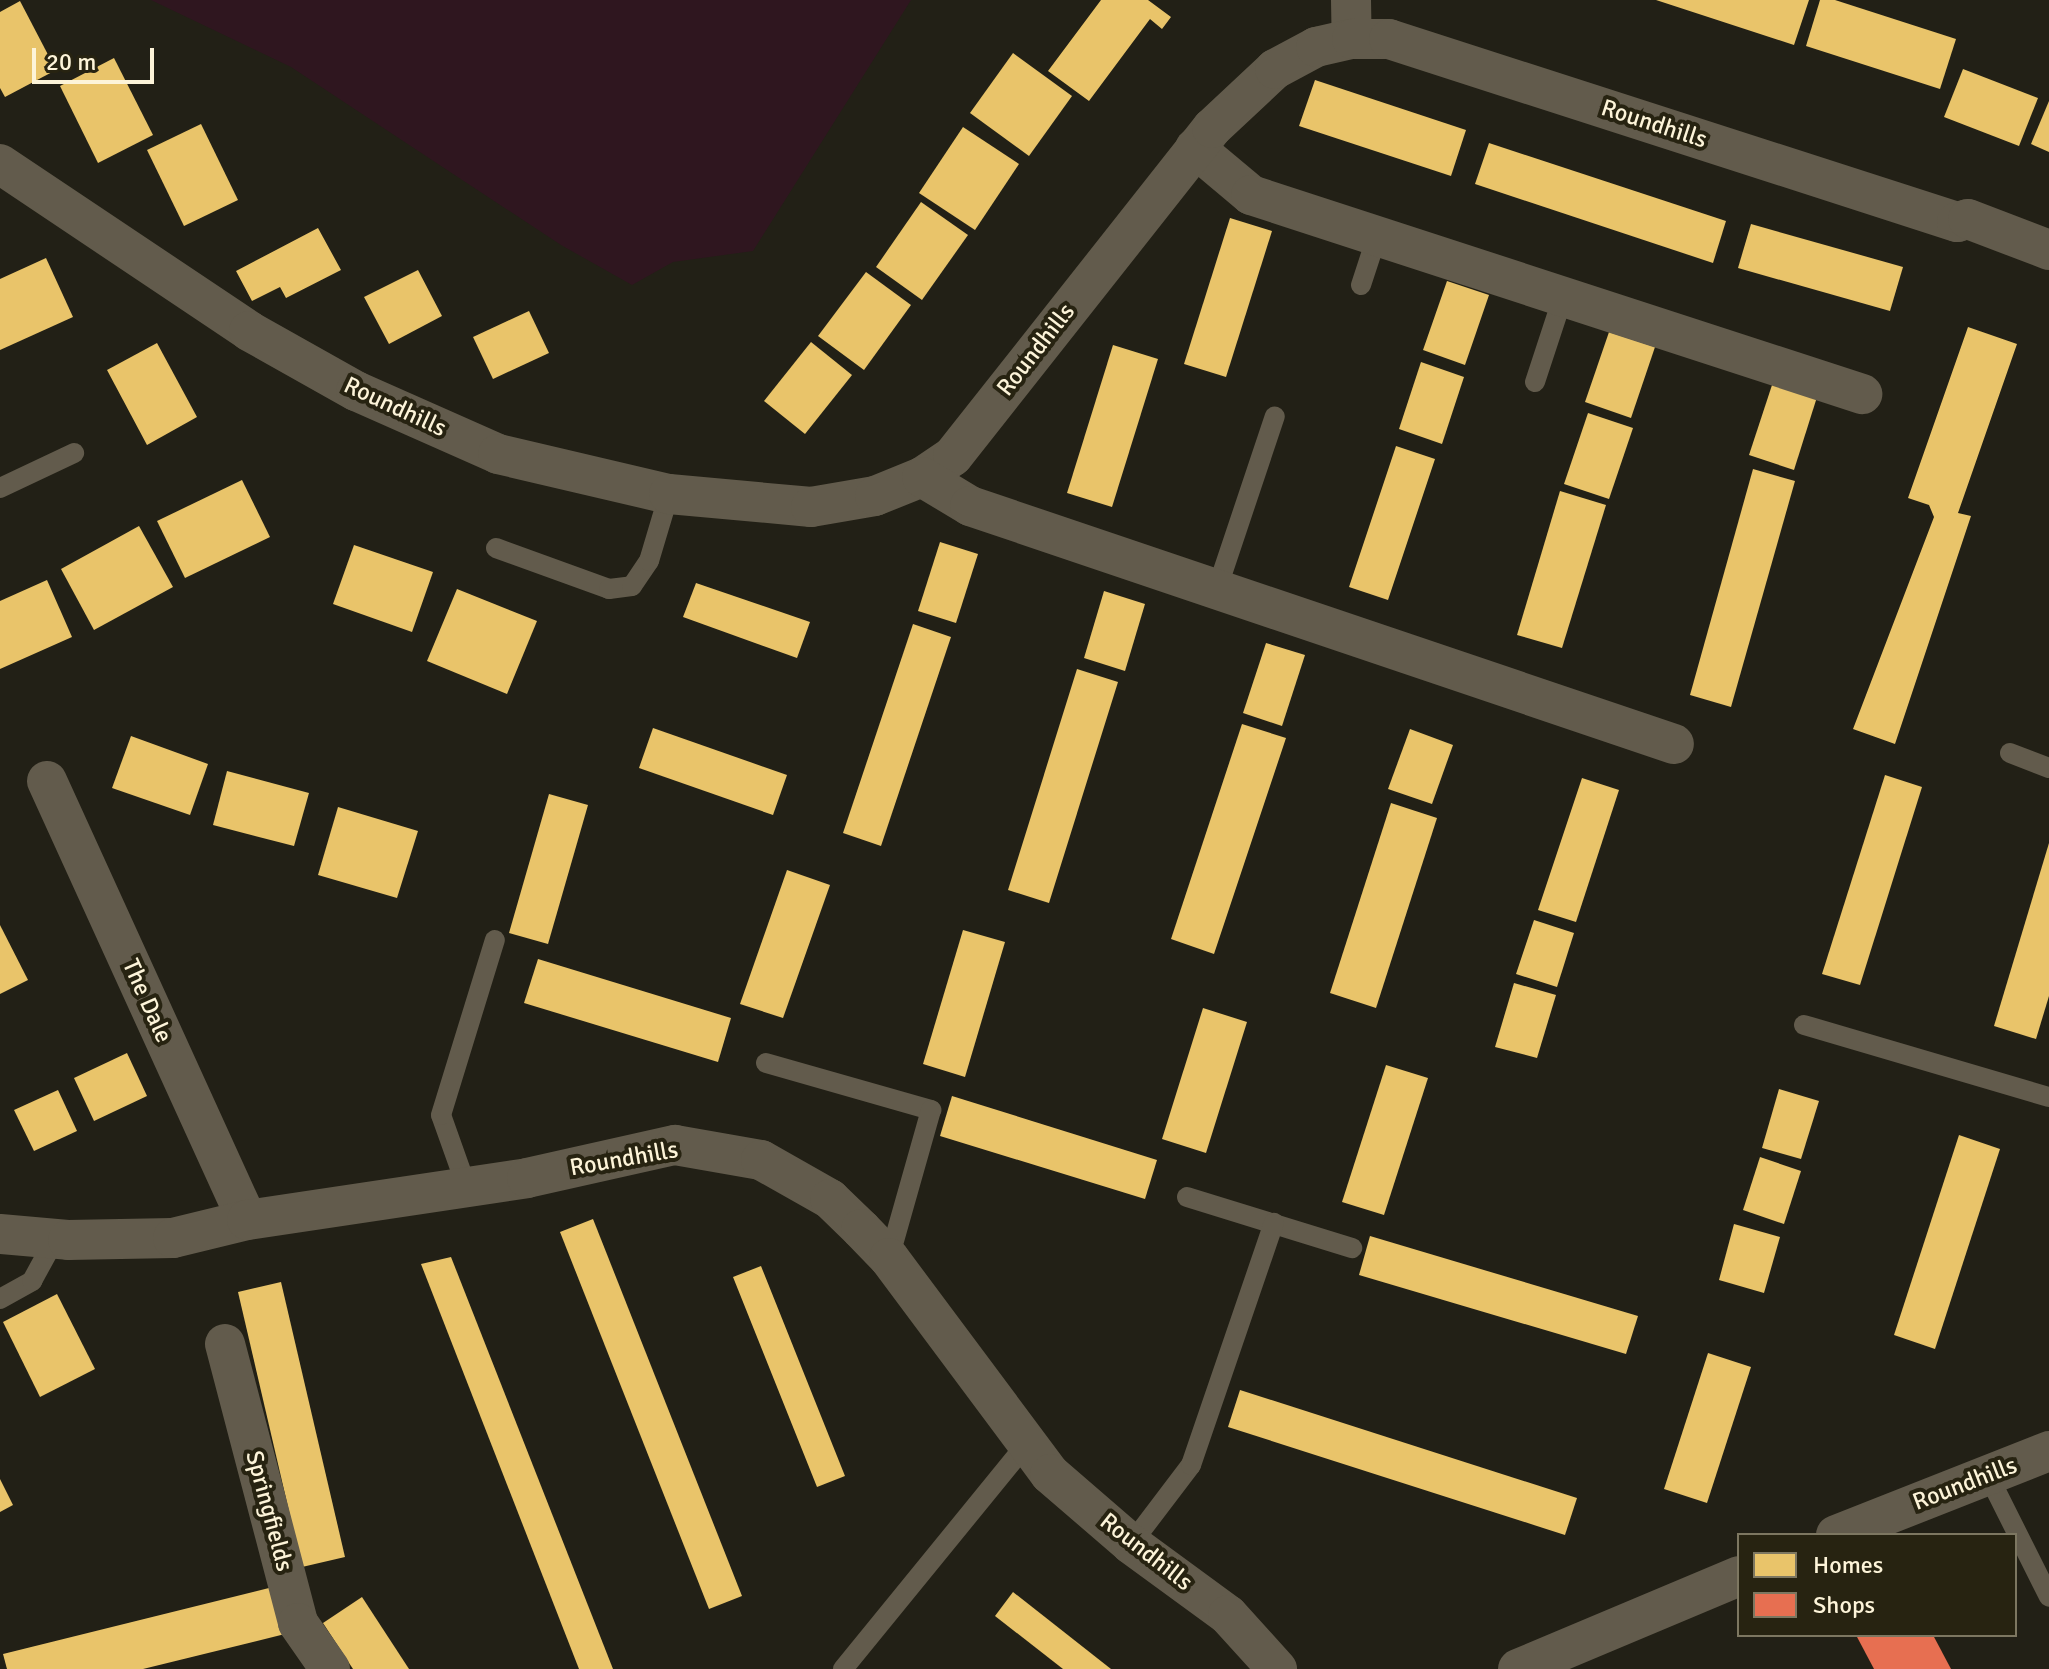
<!DOCTYPE html>
<style>
body{margin:0}
#map{position:relative;width:2049px;height:1669px;overflow:hidden;background:#222016;font-family:Signika,sans-serif}
div>[style]{position:absolute}
.green>*{inset:0;background:#2f161f}
.homes>*{inset:0;background:#e9c46a}
.shops>*{inset:0;background:#e76f51}
.service>*{height:20px;margin:-10px;padding:0 10px;transform-origin:10px;border-radius:10px;background:#625b4c}
.minor>*{height:40px;margin:-20px;padding:0 20px;transform-origin:20px;border-radius:20px;background:#625b4c}
span{translate:-50% -50%;white-space:nowrap;text-align:center;line-height:1.15;-webkit-text-stroke:8px #272311;paint-order:stroke}
.street-label{font-size:24px;color:#fdf4d9}
.legend{position:absolute;left:1737px;top:1533px;width:280px;height:104px;box-sizing:border-box;background:#272311;border:2px solid #7d7761;margin:0;padding:10px 14px;list-style:none;font-size:24px;color:#fdf4d9}
.legend li{display:flex;align-items:center;gap:16px;height:40px}
.legend b{width:40px;border:2px solid #7d7761}
.scale{position:absolute;left:32px;top:48px;width:122px;height:36px;box-sizing:border-box;border:4px solid #fdf4d9;border-top:0;padding-left:10px;font-size:24px;line-height:28px;white-space:nowrap;color:#fdf4d9;-webkit-text-stroke:6px #272311;paint-order:stroke}
</style>
<div id="map">
<div class="green">
<div style="clip-path:polygon(151px 0,911px 0,753px 251px,673px 262px,632px 285px,561px 245px,291px 67px)"></div>
</div>
<div class="homes">
<div style="clip-path:polygon(1101px 0,1148px 0,1171px 17px,1162px 29px,1150px 19px,1089px 101px,1048px 71px)"></div>
<div style="clip-path:polygon(1656px 0,1809px 0,1794px 45px)"></div>
<div style="clip-path:polygon(1820px 0,1835px 0,1956px 39px,1940px 89px,1806px 46px)"></div>
<div style="clip-path:polygon(20px 1px,56px 70px,5px 97px,0 88px,0 12px)"></div>
<div style="clip-path:polygon(1013px 53px,1072px 96px,1029px 156px,970px 113px)"></div>
<div style="clip-path:polygon(114px 58px,153px 135px,98px 163px,60px 86px)"></div>
<div style="clip-path:polygon(1963px 69px,2038px 98px,2019px 146px,1944px 117px)"></div>
<div style="clip-path:polygon(1315px 80px,1466px 130px,1451px 176px,1299px 126px)"></div>
<div style="clip-path:polygon(2049px 101px,2049px 152px,2031px 144px)"></div>
<div style="clip-path:polygon(201px 124px,238px 200px,184px 226px,147px 150px)"></div>
<div style="clip-path:polygon(963px 127px,1019px 164px,975px 230px,919px 193px)"></div>
<div style="clip-path:polygon(1489px 143px,1726px 221px,1713px 263px,1475px 184px)"></div>
<div style="clip-path:polygon(921px 202px,968px 235px,922px 300px,876px 267px)"></div>
<div style="clip-path:polygon(1230px 218px,1272px 231px,1226px 377px,1184px 364px)"></div>
<div style="clip-path:polygon(1751px 224px,1903px 267px,1890px 311px,1738px 268px)"></div>
<div style="clip-path:polygon(318px 228px,341px 270px,286px 298px,280px 287px,252px 301px,236px 271px)"></div>
<div style="clip-path:polygon(46px 258px,73px 317px,0 350px,0 279px)"></div>
<div style="clip-path:polygon(418px 270px,442px 316px,389px 344px,364px 297px)"></div>
<div style="clip-path:polygon(866px 272px,911px 305px,864px 370px,818px 336px)"></div>
<div style="clip-path:polygon(1447px 281px,1489px 295px,1465px 365px,1423px 350px)"></div>
<div style="clip-path:polygon(529px 311px,549px 353px,493px 379px,473px 337px)"></div>
<div style="clip-path:polygon(1968px 327px,2017px 344px,1958px 513px,1971px 516px,1895px 744px,1853px 729px,1934px 517px,1929px 505px,1908px 498px)"></div>
<div style="clip-path:polygon(1609px 332px,1655px 347px,1631px 418px,1585px 402px)"></div>
<div style="clip-path:polygon(811px 342px,852px 375px,805px 434px,764px 401px)"></div>
<div style="clip-path:polygon(157px 343px,197px 417px,147px 445px,107px 370px)"></div>
<div style="clip-path:polygon(1113px 345px,1158px 359px,1112px 507px,1067px 493px)"></div>
<div style="clip-path:polygon(1421px 362px,1464px 377px,1442px 444px,1399px 429px)"></div>
<div style="clip-path:polygon(1773px 382px,1817px 397px,1794px 470px,1749px 455px)"></div>
<div style="clip-path:polygon(1588px 413px,1633px 428px,1609px 499px,1564px 484px)"></div>
<div style="clip-path:polygon(1396px 446px,1435px 459px,1388px 600px,1349px 587px)"></div>
<div style="clip-path:polygon(1753px 469px,1795px 481px,1731px 707px,1690px 695px)"></div>
<div style="clip-path:polygon(242px 480px,270px 537px,185px 578px,157px 521px)"></div>
<div style="clip-path:polygon(1560px 491px,1606px 505px,1562px 648px,1517px 635px)"></div>
<div style="clip-path:polygon(139px 526px,173px 587px,94px 630px,61px 569px)"></div>
<div style="clip-path:polygon(940px 542px,978px 554px,956px 623px,918px 611px)"></div>
<div style="clip-path:polygon(354px 545px,433px 572px,412px 632px,333px 604px)"></div>
<div style="clip-path:polygon(47px 580px,72px 637px,0 669px,0 601px)"></div>
<div style="clip-path:polygon(696px 583px,810px 622px,797px 658px,683px 617px)"></div>
<div style="clip-path:polygon(457px 589px,537px 621px,507px 694px,427px 661px)"></div>
<div style="clip-path:polygon(1104px 591px,1145px 604px,1125px 671px,1084px 658px)"></div>
<div style="clip-path:polygon(913px 624px,951px 637px,881px 846px,843px 833px)"></div>
<div style="clip-path:polygon(1266px 643px,1305px 655px,1282px 726px,1243px 713px)"></div>
<div style="clip-path:polygon(1077px 669px,1118px 682px,1049px 903px,1008px 890px)"></div>
<div style="clip-path:polygon(1242px 724px,1286px 738px,1214px 954px,1171px 939px)"></div>
<div style="clip-path:polygon(653px 728px,787px 775px,773px 815px,639px 768px)"></div>
<div style="clip-path:polygon(1410px 729px,1453px 745px,1432px 804px,1388px 789px)"></div>
<div style="clip-path:polygon(131px 736px,208px 764px,190px 815px,112px 788px)"></div>
<div style="clip-path:polygon(227px 771px,309px 793px,294px 846px,213px 825px)"></div>
<div style="clip-path:polygon(1885px 775px,1922px 787px,1860px 985px,1822px 974px)"></div>
<div style="clip-path:polygon(1582px 778px,1619px 790px,1576px 922px,1538px 910px)"></div>
<div style="clip-path:polygon(549px 794px,588px 805px,548px 944px,509px 933px)"></div>
<div style="clip-path:polygon(1391px 803px,1437px 818px,1376px 1008px,1330px 993px)"></div>
<div style="clip-path:polygon(338px 807px,418px 831px,397px 898px,318px 875px)"></div>
<div style="clip-path:polygon(2049px 843px,2049px 996px,2036px 1039px,1994px 1026px)"></div>
<div style="clip-path:polygon(787px 870px,830px 885px,783px 1018px,740px 1004px)"></div>
<div style="clip-path:polygon(1534px 920px,1574px 933px,1557px 987px,1516px 974px)"></div>
<div style="clip-path:polygon(0 925px,28px 980px,0 994px)"></div>
<div style="clip-path:polygon(963px 930px,1005px 942px,965px 1077px,923px 1064px)"></div>
<div style="clip-path:polygon(538px 959px,731px 1018px,718px 1062px,524px 1003px)"></div>
<div style="clip-path:polygon(1514px 983px,1556px 995px,1537px 1058px,1495px 1047px)"></div>
<div style="clip-path:polygon(1203px 1008px,1247px 1022px,1206px 1153px,1162px 1139px)"></div>
<div style="clip-path:polygon(127px 1053px,147px 1096px,94px 1121px,74px 1078px)"></div>
<div style="clip-path:polygon(1386px 1065px,1428px 1078px,1384px 1215px,1342px 1202px)"></div>
<div style="clip-path:polygon(1779px 1089px,1819px 1101px,1801px 1159px,1762px 1148px)"></div>
<div style="clip-path:polygon(58px 1090px,77px 1131px,34px 1151px,14px 1110px)"></div>
<div style="clip-path:polygon(952px 1096px,1157px 1160px,1145px 1199px,940px 1136px)"></div>
<div style="clip-path:polygon(1959px 1135px,2000px 1149px,1935px 1349px,1894px 1335px)"></div>
<div style="clip-path:polygon(1760px 1157px,1801px 1171px,1784px 1224px,1743px 1210px)"></div>
<div style="clip-path:polygon(593px 1219px,742px 1596px,709px 1609px,560px 1232px)"></div>
<div style="clip-path:polygon(1734px 1224px,1780px 1237px,1764px 1293px,1719px 1280px)"></div>
<div style="clip-path:polygon(1370px 1236px,1638px 1316px,1626px 1354px,1359px 1275px)"></div>
<div style="clip-path:polygon(451px 1257px,613px 1669px,579px 1669px,421px 1264px)"></div>
<div style="clip-path:polygon(761px 1266px,845px 1476px,817px 1487px,733px 1277px)"></div>
<div style="clip-path:polygon(281px 1282px,345px 1557px,302px 1567px,238px 1292px)"></div>
<div style="clip-path:polygon(57px 1294px,95px 1369px,40px 1397px,3px 1322px)"></div>
<div style="clip-path:polygon(1708px 1353px,1751px 1367px,1707px 1503px,1664px 1489px)"></div>
<div style="clip-path:polygon(1240px 1390px,1577px 1498px,1565px 1535px,1228px 1427px)"></div>
<div style="clip-path:polygon(0 1479px,13px 1505px,0 1512px)"></div>
<div style="clip-path:polygon(273px 1587px,285px 1634px,143px 1669px,7px 1669px,3px 1654px)"></div>
<div style="clip-path:polygon(1013px 1592px,1111px 1669px,1063px 1669px,995px 1616px)"></div>
<div style="clip-path:polygon(362px 1597px,409px 1669px,353px 1669px,323px 1623px)"></div>
</div>
<div class="shops">
<div style="clip-path:polygon(1856px 1635px,1933px 1635px,1951px 1669px,1874px 1669px)"></div>
</div>
<div class="service">
<div style="left:1361px;top:285px;width:52px;rotate:-71.9deg"></div>
<div style="left:1535px;top:382px;width:89px;rotate:-71.8deg"></div>
<div style="left:0;top:488px;width:82px;rotate:-25.3deg"></div>
<div style="left:496px;top:548px;width:120px;rotate:19.9deg"></div>
<div style="left:609px;top:589px;width:23px;rotate:-7deg"></div>
<div style="left:632px;top:586px;width:30px;rotate:-56deg"></div>
<div style="left:649px;top:561px;width:70px;rotate:-73.4deg"></div>
<div style="left:1217px;top:589px;width:182px;rotate:-71.5deg"></div>
<div style="left:2010px;top:753px;width:42px;rotate:21deg"></div>
<div style="left:1804px;top:1025px;width:255px;rotate:16.4deg"></div>
<div style="left:766px;top:1063px;width:172px;rotate:15.9deg"></div>
<div style="left:931px;top:1110px;width:154px;rotate:105.8deg"></div>
<div style="left:467px;top:1188px;width:77px;rotate:-109.6deg"></div>
<div style="left:441px;top:1115px;width:183px;rotate:-72.9deg"></div>
<div style="left:1187px;top:1197px;width:173px;rotate:17.2deg"></div>
<div style="left:0;top:1299px;width:37px;rotate:-29deg"></div>
<div style="left:32px;top:1281px;width:48px;rotate:-61.3deg"></div>
<div style="left:1988px;top:1475px;width:136px;rotate:63.4deg"></div>
<div style="left:1131px;top:1544px;width:99px;rotate:-52.8deg"></div>
<div style="left:1191px;top:1465px;width:256px;rotate:-71.1deg"></div>
<div style="left:843px;top:1669px;width:293px;rotate:-50.8deg"></div>
</div>
<div class="minor">
<div style="left:1351px;top:0;width:39px;rotate:89deg"></div>
<div style="left:1195px;top:148px;width:73px;rotate:40deg"></div>
<div style="left:1251px;top:195px;width:643px;rotate:18.04deg"></div>
<div style="left:0;top:164px;width:300px;rotate:33.8deg"></div>
<div style="left:249px;top:331px;width:123px;rotate:29.3deg"></div>
<div style="left:356px;top:391px;width:155px;rotate:23.9deg"></div>
<div style="left:498px;top:454px;width:176px;rotate:13.2deg"></div>
<div style="left:669px;top:494px;width:143px;rotate:5.2deg"></div>
<div style="left:811px;top:507px;width:65px;rotate:-9.8deg"></div>
<div style="left:875px;top:496px;width:51px;rotate:-22deg"></div>
<div style="left:922px;top:477px;width:37px;rotate:-34deg"></div>
<div style="left:953px;top:456px;width:418px;rotate:-51.7deg"></div>
<div style="left:1212px;top:128px;width:86px;rotate:-43.1deg"></div>
<div style="left:1275px;top:69px;width:47px;rotate:-28.2deg"></div>
<div style="left:1316px;top:47px;width:37px;rotate:-13deg"></div>
<div style="left:1352px;top:39px;width:37px"></div>
<div style="left:1389px;top:39px;width:597px;rotate:17.86deg"></div>
<div style="left:1957px;top:222px;width:11px;rotate:-15deg"></div>
<div style="left:1968px;top:219px;width:87px;rotate:20.9deg"></div>
<div style="left:922px;top:477px;width:56px;rotate:31.1deg"></div>
<div style="left:970px;top:506px;width:743px;rotate:18.68deg"></div>
<div style="left:47px;top:781px;width:482px;rotate:65.5deg"></div>
<div style="left:0;top:1234px;width:68px;rotate:5deg"></div>
<div style="left:68px;top:1240px;width:105px;rotate:-1.1deg"></div>
<div style="left:173px;top:1238px;width:76px;rotate:-13.7deg"></div>
<div style="left:247px;top:1220px;width:283px;rotate:-8.5deg"></div>
<div style="left:527px;top:1178px;width:152px;rotate:-12.6deg"></div>
<div style="left:675px;top:1145px;width:87px;rotate:9.9deg"></div>
<div style="left:761px;top:1160px;width:79px;rotate:29.5deg"></div>
<div style="left:830px;top:1199px;width:43px;rotate:44.1deg"></div>
<div style="left:861px;top:1229px;width:40px;rotate:46deg"></div>
<div style="left:889px;top:1258px;width:269px;rotate:53.3deg"></div>
<div style="left:1050px;top:1474px;width:107px;rotate:40.8deg"></div>
<div style="left:1131px;top:1544px;width:120px;rotate:36.2deg"></div>
<div style="left:1228px;top:1615px;width:73px;rotate:47.8deg"></div>
<div style="left:225px;top:1344px;width:288px;rotate:75.3deg"></div>
<div style="left:298px;top:1623px;width:56px;rotate:55.2deg"></div>
<div style="left:1836px;top:1535px;width:229px;rotate:-21.5deg"></div>
<div style="left:1518px;top:1669px;width:240px;rotate:-22.8deg"></div>
</div>
<div class="street-label">
<span style="left:1654px;top:124px;rotate:18deg">Roundhills</span>
<span style="left:1036px;top:350px;rotate:-52deg">Roundhills</span>
<span style="left:395px;top:407px;rotate:25deg">Roundhills</span>
<span style="left:147px;top:1001px;rotate:66deg">The Dale</span>
<span style="left:624px;top:1159px;rotate:-10deg">Roundhills</span>
<span style="left:1965px;top:1484px;rotate:-21deg">Roundhills</span>
<span style="left:269px;top:1511px;rotate:75deg">Springfields</span>
<span style="left:1146px;top:1552px;rotate:38deg">Roundhills</span>
</div>
<ul class="legend">
<li><b style="height:22px;background:#e9c46a"></b>Homes</li>
<li><b style="height:22px;background:#e76f51"></b>Shops</li>
</ul>
<div class="scale">20 m</div>
</div>
